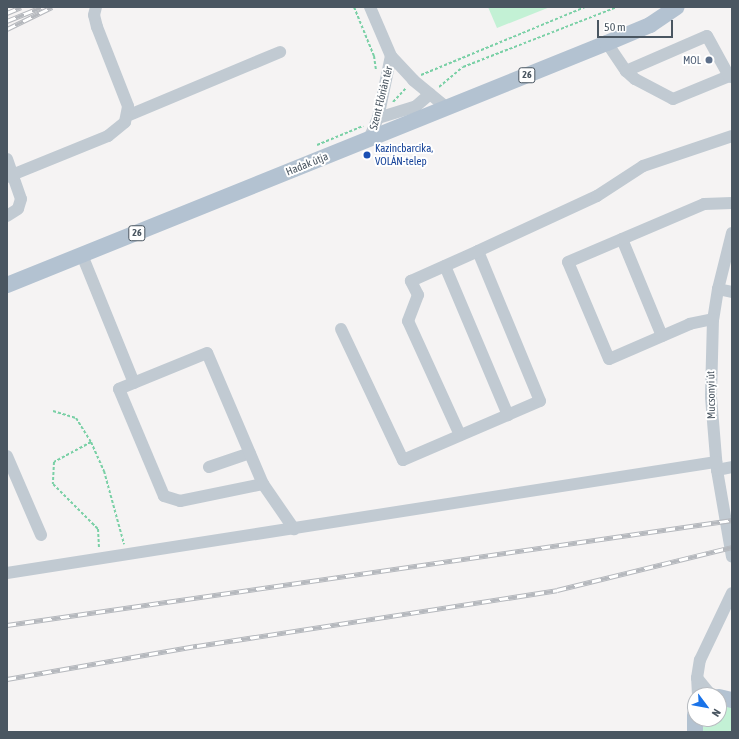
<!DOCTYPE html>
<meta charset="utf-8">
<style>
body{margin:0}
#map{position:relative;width:739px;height:739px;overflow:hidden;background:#f5f3f3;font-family:"Asap Condensed",sans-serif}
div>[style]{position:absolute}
.green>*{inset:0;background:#c3f1d5}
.path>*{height:2px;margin-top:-1px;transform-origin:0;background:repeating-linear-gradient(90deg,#7ad0a6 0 3px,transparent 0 5px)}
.minor>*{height:12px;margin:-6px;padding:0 6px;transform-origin:6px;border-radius:6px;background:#c1cad2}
.major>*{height:16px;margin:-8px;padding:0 8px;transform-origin:8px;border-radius:8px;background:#b3c2d1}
.rail>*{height:4.5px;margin-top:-2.25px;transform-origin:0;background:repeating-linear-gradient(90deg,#fff 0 9px,#b5b8bd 0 18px);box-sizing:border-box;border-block:1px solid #b5b8bd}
.dots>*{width:11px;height:11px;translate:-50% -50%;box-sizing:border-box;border:2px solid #fff;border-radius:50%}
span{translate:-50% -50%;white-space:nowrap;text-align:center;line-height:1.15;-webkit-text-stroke:4px #fff;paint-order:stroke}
.shield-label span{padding:1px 3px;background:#fff;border:1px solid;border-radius:3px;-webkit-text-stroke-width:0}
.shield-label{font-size:10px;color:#4a5661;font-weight:700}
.service-label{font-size:11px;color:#4e5e75}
.right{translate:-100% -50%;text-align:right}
.street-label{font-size:11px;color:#4a5661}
.transit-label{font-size:11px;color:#164399}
.left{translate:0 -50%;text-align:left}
.frame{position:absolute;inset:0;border:8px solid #4a5661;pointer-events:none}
.north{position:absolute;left:687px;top:687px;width:40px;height:40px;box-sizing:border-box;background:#fff;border:1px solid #b7bbc0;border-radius:50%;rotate:122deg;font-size:11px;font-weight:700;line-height:16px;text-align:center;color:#4a5661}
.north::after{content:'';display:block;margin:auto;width:14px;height:18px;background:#1a73e8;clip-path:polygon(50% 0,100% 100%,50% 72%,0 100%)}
.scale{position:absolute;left:597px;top:20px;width:76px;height:18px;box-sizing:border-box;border:2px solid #4a5661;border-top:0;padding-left:5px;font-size:12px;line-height:14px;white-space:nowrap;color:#4a5661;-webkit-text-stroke:3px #fff;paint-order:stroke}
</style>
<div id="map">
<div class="green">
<div style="clip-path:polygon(488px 7px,550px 7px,497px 28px)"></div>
<div style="clip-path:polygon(719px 698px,732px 701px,732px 732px,696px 732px,695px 719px,719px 719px)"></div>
</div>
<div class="path">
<div style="left:354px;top:7px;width:53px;rotate:67.8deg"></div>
<div style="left:374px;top:56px;width:14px;rotate:82deg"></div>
<div style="left:421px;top:75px;width:178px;rotate:-22.5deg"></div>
<div style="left:439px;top:87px;width:31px;rotate:-40deg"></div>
<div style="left:463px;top:67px;width:165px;rotate:-21.3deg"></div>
<div style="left:393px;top:102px;width:19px;rotate:-47deg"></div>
<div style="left:317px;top:145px;width:50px;rotate:-22.4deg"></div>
<div style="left:53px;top:411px;width:24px;rotate:17deg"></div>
<div style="left:76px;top:418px;width:28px;rotate:58deg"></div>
<div style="left:91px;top:442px;width:32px;rotate:66deg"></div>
<div style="left:104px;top:471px;width:76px;rotate:74.7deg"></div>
<div style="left:91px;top:442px;width:42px;rotate:151.6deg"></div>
<div style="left:54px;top:462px;width:22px;rotate:93deg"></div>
<div style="left:53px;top:484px;width:64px;rotate:45deg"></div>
<div style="left:98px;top:529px;width:20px;rotate:87deg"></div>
</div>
<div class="minor">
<div style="left:370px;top:7px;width:53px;rotate:66.8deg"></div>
<div style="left:391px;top:56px;width:33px;rotate:47deg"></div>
<div style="left:413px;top:80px;width:44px;rotate:39.5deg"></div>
<div style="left:607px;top:43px;width:34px;rotate:56deg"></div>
<div style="left:626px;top:71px;width:12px;rotate:42deg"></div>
<div style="left:635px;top:79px;width:43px;rotate:27.8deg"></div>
<div style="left:673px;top:99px;width:61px;rotate:-22.3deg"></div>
<div style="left:729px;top:76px;width:3px;rotate:18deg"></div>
<div style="left:626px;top:71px;width:88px;rotate:-23.4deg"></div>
<div style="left:707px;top:36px;width:46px;rotate:61.2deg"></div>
<div style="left:127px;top:116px;width:166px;rotate:-22.7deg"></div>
<div style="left:378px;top:118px;width:39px;rotate:-17deg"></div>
<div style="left:415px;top:107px;width:20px;rotate:-41deg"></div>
<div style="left:369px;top:139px;width:23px;rotate:-67deg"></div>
<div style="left:378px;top:118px;width:63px;rotate:-78.2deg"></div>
<div style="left:7px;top:159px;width:42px;rotate:70.7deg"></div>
<div style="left:21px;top:199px;width:10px;rotate:107deg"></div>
<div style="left:18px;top:209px;width:13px;rotate:148deg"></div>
<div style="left:7px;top:177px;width:109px;rotate:-22.1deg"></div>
<div style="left:108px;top:136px;width:22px;rotate:-39deg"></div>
<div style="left:125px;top:122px;width:16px;rotate:-79deg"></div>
<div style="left:128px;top:106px;width:85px;rotate:-111.4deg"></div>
<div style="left:97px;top:27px;width:12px;rotate:-104deg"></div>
<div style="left:94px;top:15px;width:8px;rotate:-76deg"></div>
<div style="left:732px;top:233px;width:58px;rotate:104deg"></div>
<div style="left:718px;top:289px;width:30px;rotate:99deg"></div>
<div style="left:713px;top:319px;width:78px;rotate:91.5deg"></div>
<div style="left:711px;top:397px;width:73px;rotate:85.3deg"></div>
<div style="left:717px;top:470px;width:88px;rotate:80.2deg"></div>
<div style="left:622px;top:239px;width:105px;rotate:67.6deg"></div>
<div style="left:82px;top:255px;width:138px;rotate:67.9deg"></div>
<div style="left:445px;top:266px;width:162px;rotate:67.1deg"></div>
<div style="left:718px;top:289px;width:14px;rotate:12deg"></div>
<div style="left:713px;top:319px;width:24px;rotate:168deg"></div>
<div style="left:690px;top:324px;width:88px;rotate:156.6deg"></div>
<div style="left:609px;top:359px;width:105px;rotate:-112.9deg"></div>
<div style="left:568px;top:262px;width:148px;rotate:-23.1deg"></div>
<div style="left:704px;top:204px;width:28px;rotate:-2deg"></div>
<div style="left:341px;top:329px;width:145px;rotate:64.7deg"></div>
<div style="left:403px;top:460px;width:149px;rotate:-23.3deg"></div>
<div style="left:540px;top:401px;width:162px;rotate:-112.5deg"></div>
<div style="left:478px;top:251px;width:131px;rotate:-24.8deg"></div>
<div style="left:597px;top:196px;width:55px;rotate:-33.1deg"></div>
<div style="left:643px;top:166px;width:94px;rotate:-18.6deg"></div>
<div style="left:460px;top:435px;width:125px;rotate:-114.5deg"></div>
<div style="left:408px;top:321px;width:28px;rotate:-69deg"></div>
<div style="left:418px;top:295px;width:16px;rotate:-117deg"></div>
<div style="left:411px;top:281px;width:73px;rotate:-24.1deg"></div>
<div style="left:7px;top:456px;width:86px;rotate:66.7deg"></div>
<div style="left:209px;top:467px;width:43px;rotate:-18.9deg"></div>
<div style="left:717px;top:470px;width:15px;rotate:-11deg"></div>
<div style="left:263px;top:484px;width:142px;rotate:-113.1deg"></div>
<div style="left:207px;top:353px;width:95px;rotate:157.8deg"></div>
<div style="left:119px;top:389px;width:116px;rotate:67.2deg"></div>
<div style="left:164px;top:496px;width:17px;rotate:17deg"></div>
<div style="left:180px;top:501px;width:85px;rotate:-11.6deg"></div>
<div style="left:263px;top:484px;width:55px;rotate:55.4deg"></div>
<div style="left:7px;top:573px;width:718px;rotate:-8.9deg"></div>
<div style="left:697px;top:678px;width:22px;rotate:51deg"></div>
<div style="left:698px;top:695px;width:17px;rotate:-93deg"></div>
<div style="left:697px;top:678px;width:18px;rotate:-81deg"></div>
<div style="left:700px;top:660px;width:74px;rotate:-64.5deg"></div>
</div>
<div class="major">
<div style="left:7px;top:285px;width:647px;rotate:-21.97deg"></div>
<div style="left:607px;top:43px;width:47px;rotate:-22.7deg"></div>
<div style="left:650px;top:25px;width:32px;rotate:-34deg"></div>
<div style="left:719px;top:697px;width:13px;rotate:13deg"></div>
<div style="left:695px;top:732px;width:17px;rotate:-90deg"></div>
</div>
<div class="rail">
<div style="left:7px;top:13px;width:15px;rotate:-23deg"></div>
<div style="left:7px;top:21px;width:37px;rotate:-22deg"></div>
<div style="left:7px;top:29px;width:50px;rotate:-26.1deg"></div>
<div style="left:7px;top:625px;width:733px;rotate:-8.24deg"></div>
<div style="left:7px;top:679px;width:193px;rotate:-9.9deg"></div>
<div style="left:197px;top:646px;width:364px;rotate:-8.8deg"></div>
<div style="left:557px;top:590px;width:180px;rotate:-13.8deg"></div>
</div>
<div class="dots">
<div style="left:709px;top:60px;background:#5c6f8a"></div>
<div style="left:367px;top:155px;background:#1a4fb4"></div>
</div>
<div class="shield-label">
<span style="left:527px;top:75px">26</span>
<span style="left:137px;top:233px">26</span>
</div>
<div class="service-label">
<span class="right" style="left:701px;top:60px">MOL</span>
</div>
<div class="street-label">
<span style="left:381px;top:98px;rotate:-76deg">Szent Flórián tér</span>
<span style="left:307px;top:164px;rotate:-22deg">Hadak útja</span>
<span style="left:711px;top:395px;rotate:-91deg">Mucsonyi út</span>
</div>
<div class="transit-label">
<span class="left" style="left:375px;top:155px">Kazincbarcika,<br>VOLÁN-telep</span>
</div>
<div class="frame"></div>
<div class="north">N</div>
<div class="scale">50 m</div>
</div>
